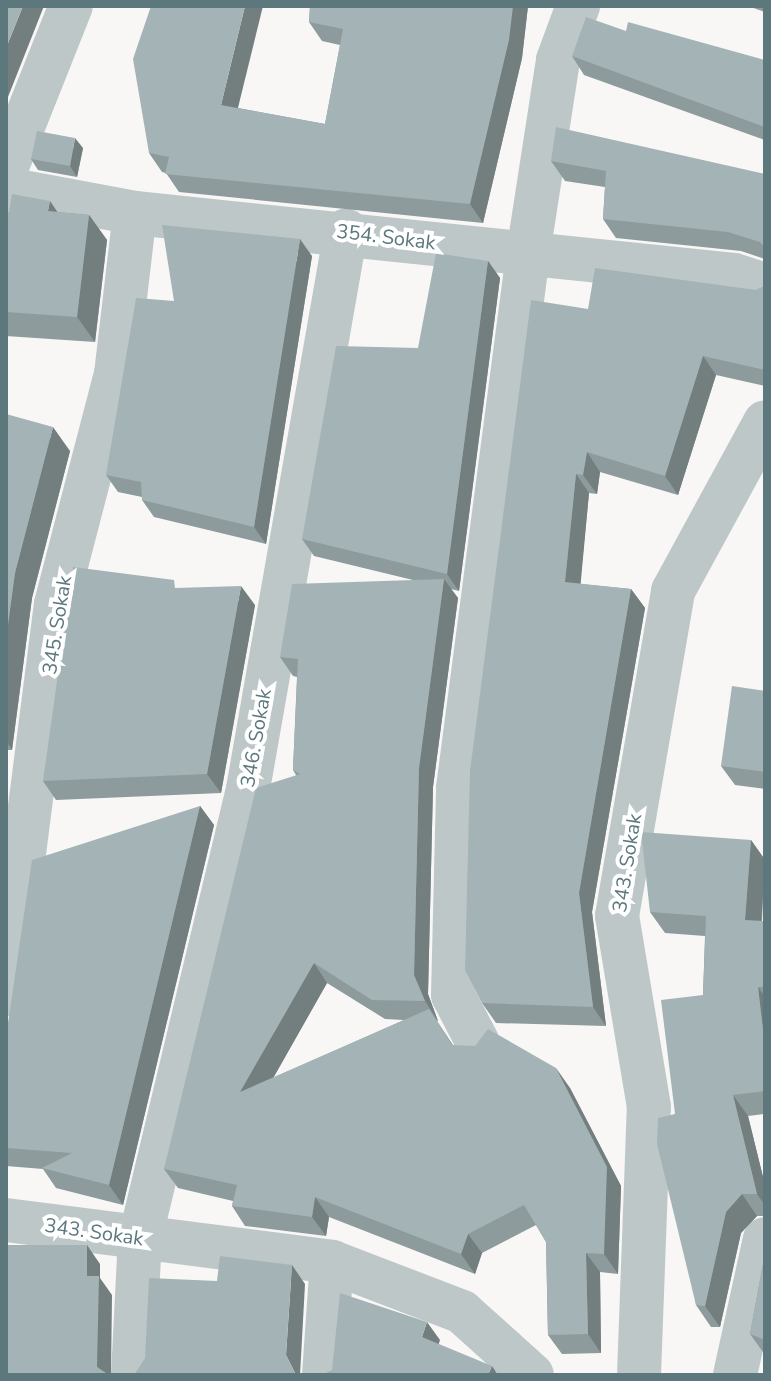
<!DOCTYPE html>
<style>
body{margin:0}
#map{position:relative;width:771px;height:1381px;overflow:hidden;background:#f8f7f5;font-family:"Nunito Sans",sans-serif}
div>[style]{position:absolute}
.minor>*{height:44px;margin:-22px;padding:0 22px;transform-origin:22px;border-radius:22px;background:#bec7c8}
.tertiary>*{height:44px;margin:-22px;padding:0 22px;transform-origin:22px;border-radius:22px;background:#bec7c8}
.wall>*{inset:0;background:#8d9b9d}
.shaded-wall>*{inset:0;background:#737e7f}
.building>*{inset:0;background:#a4b4b6}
span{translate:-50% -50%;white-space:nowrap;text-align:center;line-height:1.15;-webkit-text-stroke:8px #fff;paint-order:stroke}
.street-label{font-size:20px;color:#5c787d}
.frame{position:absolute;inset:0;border:8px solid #5c787d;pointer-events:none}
</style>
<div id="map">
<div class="minor">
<div style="left:6px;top:169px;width:175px;rotate:-68.3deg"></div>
<div style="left:6px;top:189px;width:131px;rotate:10.5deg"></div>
<div style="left:135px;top:213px;width:602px;rotate:5.91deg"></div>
<div style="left:734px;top:275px;width:33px;rotate:18deg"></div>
<div style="left:6px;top:994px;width:393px;rotate:-82.7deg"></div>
<div style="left:56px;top:604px;width:238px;rotate:-75.4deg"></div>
<div style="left:116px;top:374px;width:162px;rotate:-83.3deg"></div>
<div style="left:478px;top:1043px;width:54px;rotate:-117.5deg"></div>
<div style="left:453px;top:995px;width:207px;rotate:-88.6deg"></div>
<div style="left:458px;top:788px;width:539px;rotate:-82.53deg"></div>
<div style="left:528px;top:254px;width:196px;rotate:-81.2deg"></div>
<div style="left:558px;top:60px;width:58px;rotate:-69.7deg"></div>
<div style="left:6px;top:1220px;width:329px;rotate:7.3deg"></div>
<div style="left:332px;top:1262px;width:139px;rotate:21deg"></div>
<div style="left:462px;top:1312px;width:94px;rotate:42deg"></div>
<div style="left:133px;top:1375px;width:136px;rotate:-87.1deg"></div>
<div style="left:140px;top:1239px;width:463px;rotate:-76.5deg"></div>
<div style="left:248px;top:789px;width:567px;rotate:-80.04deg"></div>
<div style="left:324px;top:1375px;width:113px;rotate:-86deg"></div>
<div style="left:639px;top:1375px;width:268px;rotate:-87.9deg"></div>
<div style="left:649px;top:1107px;width:194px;rotate:-99.5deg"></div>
<div style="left:617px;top:916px;width:330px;rotate:-80.2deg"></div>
<div style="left:673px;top:591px;width:192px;rotate:-61.4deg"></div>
</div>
<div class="tertiary">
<div style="left:735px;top:1375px;width:139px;rotate:-77.6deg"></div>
</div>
<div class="wall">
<div style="clip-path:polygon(310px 6px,528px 6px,522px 58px,483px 223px,179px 192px,166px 173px,162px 172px,149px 153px,238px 108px,325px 124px,340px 45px,322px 41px,309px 22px)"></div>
<div style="clip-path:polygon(748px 6px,765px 6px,765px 12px)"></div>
<div style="clip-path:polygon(572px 56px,765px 60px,765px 140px,584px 75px)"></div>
<div style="clip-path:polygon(83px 148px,77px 177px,38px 170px,31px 159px)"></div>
<div style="clip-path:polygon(551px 161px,765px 174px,765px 259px,741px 251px,616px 238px,603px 219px,605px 187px,565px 181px)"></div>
<div style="clip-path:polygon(6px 212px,58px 212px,89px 215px,107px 240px,95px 342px,6px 336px)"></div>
<div style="clip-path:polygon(312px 256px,266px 544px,154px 517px,142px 500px,142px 497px,118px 492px,106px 475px,174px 301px)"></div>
<div style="clip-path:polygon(evenodd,488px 261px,500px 278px,459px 591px,451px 589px,458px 598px,433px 787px,428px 994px,438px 1021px,437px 1021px,453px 1045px,570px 1088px,621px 1186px,618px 1274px,600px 1272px,601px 1353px,562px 1354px,548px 1335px,546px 1242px,536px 1225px,482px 1253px,475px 1274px,329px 1217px,326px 1236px,245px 1226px,232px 1206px,233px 1201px,178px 1188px,164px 1169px,296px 775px,293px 770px,297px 677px,293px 676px,280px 657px,413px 580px,314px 556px,302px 539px,418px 348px,488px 261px,327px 983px,385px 1019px,404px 1020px,273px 1078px,327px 983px)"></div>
<div style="clip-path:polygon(765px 286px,765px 386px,716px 375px,678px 495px,600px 472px,597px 494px,589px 493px,580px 584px,631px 589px,645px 608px,592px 912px,606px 1026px,496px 1023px,482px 1003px,588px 309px,756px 290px)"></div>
<div style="clip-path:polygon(6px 414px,70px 451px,32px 598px,12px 750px,6px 750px)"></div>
<div style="clip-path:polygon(180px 588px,255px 605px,221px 793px,56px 800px,43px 781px)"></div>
<div style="clip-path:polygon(765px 691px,765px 789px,735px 785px,721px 766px)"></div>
<div style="clip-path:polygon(200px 806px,214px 825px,123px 1205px,56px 1188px,43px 1169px,6px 1166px,6px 1023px,8px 1023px)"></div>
<div style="clip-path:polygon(751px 840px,765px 860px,762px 921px,765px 921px,765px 1114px,748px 1116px,765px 1185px,765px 1216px,757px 1216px,741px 1233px,720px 1327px,711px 1327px,696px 1305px,675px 1114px,703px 995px,705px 936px,665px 933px,650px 912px)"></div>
<div style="clip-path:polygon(765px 1253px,765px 1355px,750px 1334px)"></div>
</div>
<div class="shaded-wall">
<div style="clip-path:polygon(23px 6px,44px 6px,6px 102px,6px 48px)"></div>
<div style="clip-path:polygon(245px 6px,263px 6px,234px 124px,221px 105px)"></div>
<div style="clip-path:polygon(513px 6px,528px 6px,522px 58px,483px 223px,470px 204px)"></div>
<div style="clip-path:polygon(75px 138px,83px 148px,77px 177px,70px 166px)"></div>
<div style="clip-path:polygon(50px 201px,67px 226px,48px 211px)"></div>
<div style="clip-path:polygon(89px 215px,107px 240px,95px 342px,77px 317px)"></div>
<div style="clip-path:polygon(300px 239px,312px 256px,266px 544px,254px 527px)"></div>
<div style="clip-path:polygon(488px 261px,500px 278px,459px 591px,447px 574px)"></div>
<div style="clip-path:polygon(703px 356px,716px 375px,678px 495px,665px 476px)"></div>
<div style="clip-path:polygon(53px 427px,70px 451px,32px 598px,12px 750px,6px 741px,6px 639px,15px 573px)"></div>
<div style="clip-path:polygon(587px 452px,600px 472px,597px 494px,583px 475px)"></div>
<div style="clip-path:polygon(576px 474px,589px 493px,579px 601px,565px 582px)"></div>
<div style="clip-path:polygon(444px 579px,458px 598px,433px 787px,428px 994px,438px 1021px,425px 1001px,414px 975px,419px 768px)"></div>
<div style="clip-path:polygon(241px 586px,255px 605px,221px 793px,207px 774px)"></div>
<div style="clip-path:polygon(631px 589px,645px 608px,592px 912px,606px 1026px,593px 1007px,579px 893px)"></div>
<div style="clip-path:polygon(200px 806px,214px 825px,123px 1205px,109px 1185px)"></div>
<div style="clip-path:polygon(751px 840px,765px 860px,760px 942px,745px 920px)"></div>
<div style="clip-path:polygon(314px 963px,327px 983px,254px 1112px,240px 1092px)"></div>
<div style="clip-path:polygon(758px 987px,765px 997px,765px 1047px)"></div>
<div style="clip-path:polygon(556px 1068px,570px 1088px,621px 1186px,618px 1274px,604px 1254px)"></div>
<div style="clip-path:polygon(733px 1095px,748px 1116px,765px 1185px,765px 1205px,757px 1194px)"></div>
<div style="clip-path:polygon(742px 1194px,757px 1216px,741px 1233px,720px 1327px,705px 1306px,726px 1212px)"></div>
<div style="clip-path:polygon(315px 1197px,329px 1217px,326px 1236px,312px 1217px)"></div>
<div style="clip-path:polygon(468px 1234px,482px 1253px,475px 1274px,461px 1254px)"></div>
<div style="clip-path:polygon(87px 1245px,100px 1264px,100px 1278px,112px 1295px,111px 1375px,103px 1375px,97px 1367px,87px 1276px)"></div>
<div style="clip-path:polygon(586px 1253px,600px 1272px,601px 1353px,588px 1334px)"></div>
<div style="clip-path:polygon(292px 1265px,305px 1284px,300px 1375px,296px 1375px,286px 1355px)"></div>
<div style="clip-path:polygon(427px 1322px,440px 1340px,435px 1356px,422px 1337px)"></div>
<div style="clip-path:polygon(492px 1366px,498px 1375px,488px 1375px)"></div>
</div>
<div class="building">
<div style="clip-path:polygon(6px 6px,23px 6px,6px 48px)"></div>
<div style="clip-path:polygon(151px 6px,245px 6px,221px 105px,325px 124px,343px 29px,309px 22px,310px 6px,513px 6px,509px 40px,470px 204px,165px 174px,169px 157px,149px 153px,133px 59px)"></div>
<div style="clip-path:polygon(586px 17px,626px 31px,628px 22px,765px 60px,765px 127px,572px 56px)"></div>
<div style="clip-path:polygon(556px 127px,765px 174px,765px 248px,760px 242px,728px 232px,603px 219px,606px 171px,551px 161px)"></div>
<div style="clip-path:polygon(37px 131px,75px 138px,70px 166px,31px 159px)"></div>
<div style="clip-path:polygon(12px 194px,50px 201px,48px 211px,89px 215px,77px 317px,6px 312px,6px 212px,9px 212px)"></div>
<div style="clip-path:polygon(162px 225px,300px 239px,254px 527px,142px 500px,141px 482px,106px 475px,136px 298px,174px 301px)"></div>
<div style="clip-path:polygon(436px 253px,488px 261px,447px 574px,302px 539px,336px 346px,418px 348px)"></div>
<div style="clip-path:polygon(595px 268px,756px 290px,765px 286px,765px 370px,703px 356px,665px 476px,587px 452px,583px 475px,576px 474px,565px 582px,631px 589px,579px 893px,593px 1007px,482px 1003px,465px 970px,470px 771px,531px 300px,588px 309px)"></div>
<div style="clip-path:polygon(6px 414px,53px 427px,15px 573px,6px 639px)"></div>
<div style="clip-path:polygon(73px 567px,174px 580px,175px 588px,241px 586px,207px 774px,43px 781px)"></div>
<div style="clip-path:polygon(444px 579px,419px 768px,414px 975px,425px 1001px,372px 1000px,314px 963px,240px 1092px,429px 1009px,452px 1045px,475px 1046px,488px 1029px,556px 1068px,607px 1167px,604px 1254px,586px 1253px,588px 1334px,548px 1335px,546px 1242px,524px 1205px,468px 1234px,461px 1254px,315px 1197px,312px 1217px,232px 1206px,237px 1185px,164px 1169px,256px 788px,300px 774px,293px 770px,298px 659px,280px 657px,292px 584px)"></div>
<div style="clip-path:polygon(732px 686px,765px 691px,765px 772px,721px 766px)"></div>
<div style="clip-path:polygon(200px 806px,109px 1185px,42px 1168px,72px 1153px,6px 1148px,6px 1023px,8px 1023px,32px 860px)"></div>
<div style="clip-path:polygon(641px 832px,751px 840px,745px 920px,765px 921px,765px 987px,758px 987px,765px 1047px,765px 1091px,733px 1095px,757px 1194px,742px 1194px,726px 1212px,705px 1306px,696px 1305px,657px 1144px,658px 1118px,675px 1114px,661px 1000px,703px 995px,706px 916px,650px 912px)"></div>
<div style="clip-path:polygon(6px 1245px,87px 1245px,87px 1276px,99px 1276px,97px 1367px,109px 1375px,6px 1375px)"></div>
<div style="clip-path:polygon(765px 1253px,765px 1340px,750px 1334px)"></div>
<div style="clip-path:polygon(220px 1256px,292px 1265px,286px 1355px,296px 1375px,134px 1375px,145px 1358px,149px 1278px,217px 1281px)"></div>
<div style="clip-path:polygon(340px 1293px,427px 1322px,422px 1337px,492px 1366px,488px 1375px,321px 1375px,332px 1370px)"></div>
</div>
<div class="street-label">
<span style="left:386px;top:237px;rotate:7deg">354. Sokak</span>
<span style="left:57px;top:625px;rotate:-81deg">345. Sokak</span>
<span style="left:256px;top:738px;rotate:-80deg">346. Sokak</span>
<span style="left:627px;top:863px;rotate:-81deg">343. Sokak</span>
<span style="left:94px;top:1232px;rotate:8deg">343. Sokak</span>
</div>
<div class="frame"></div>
</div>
